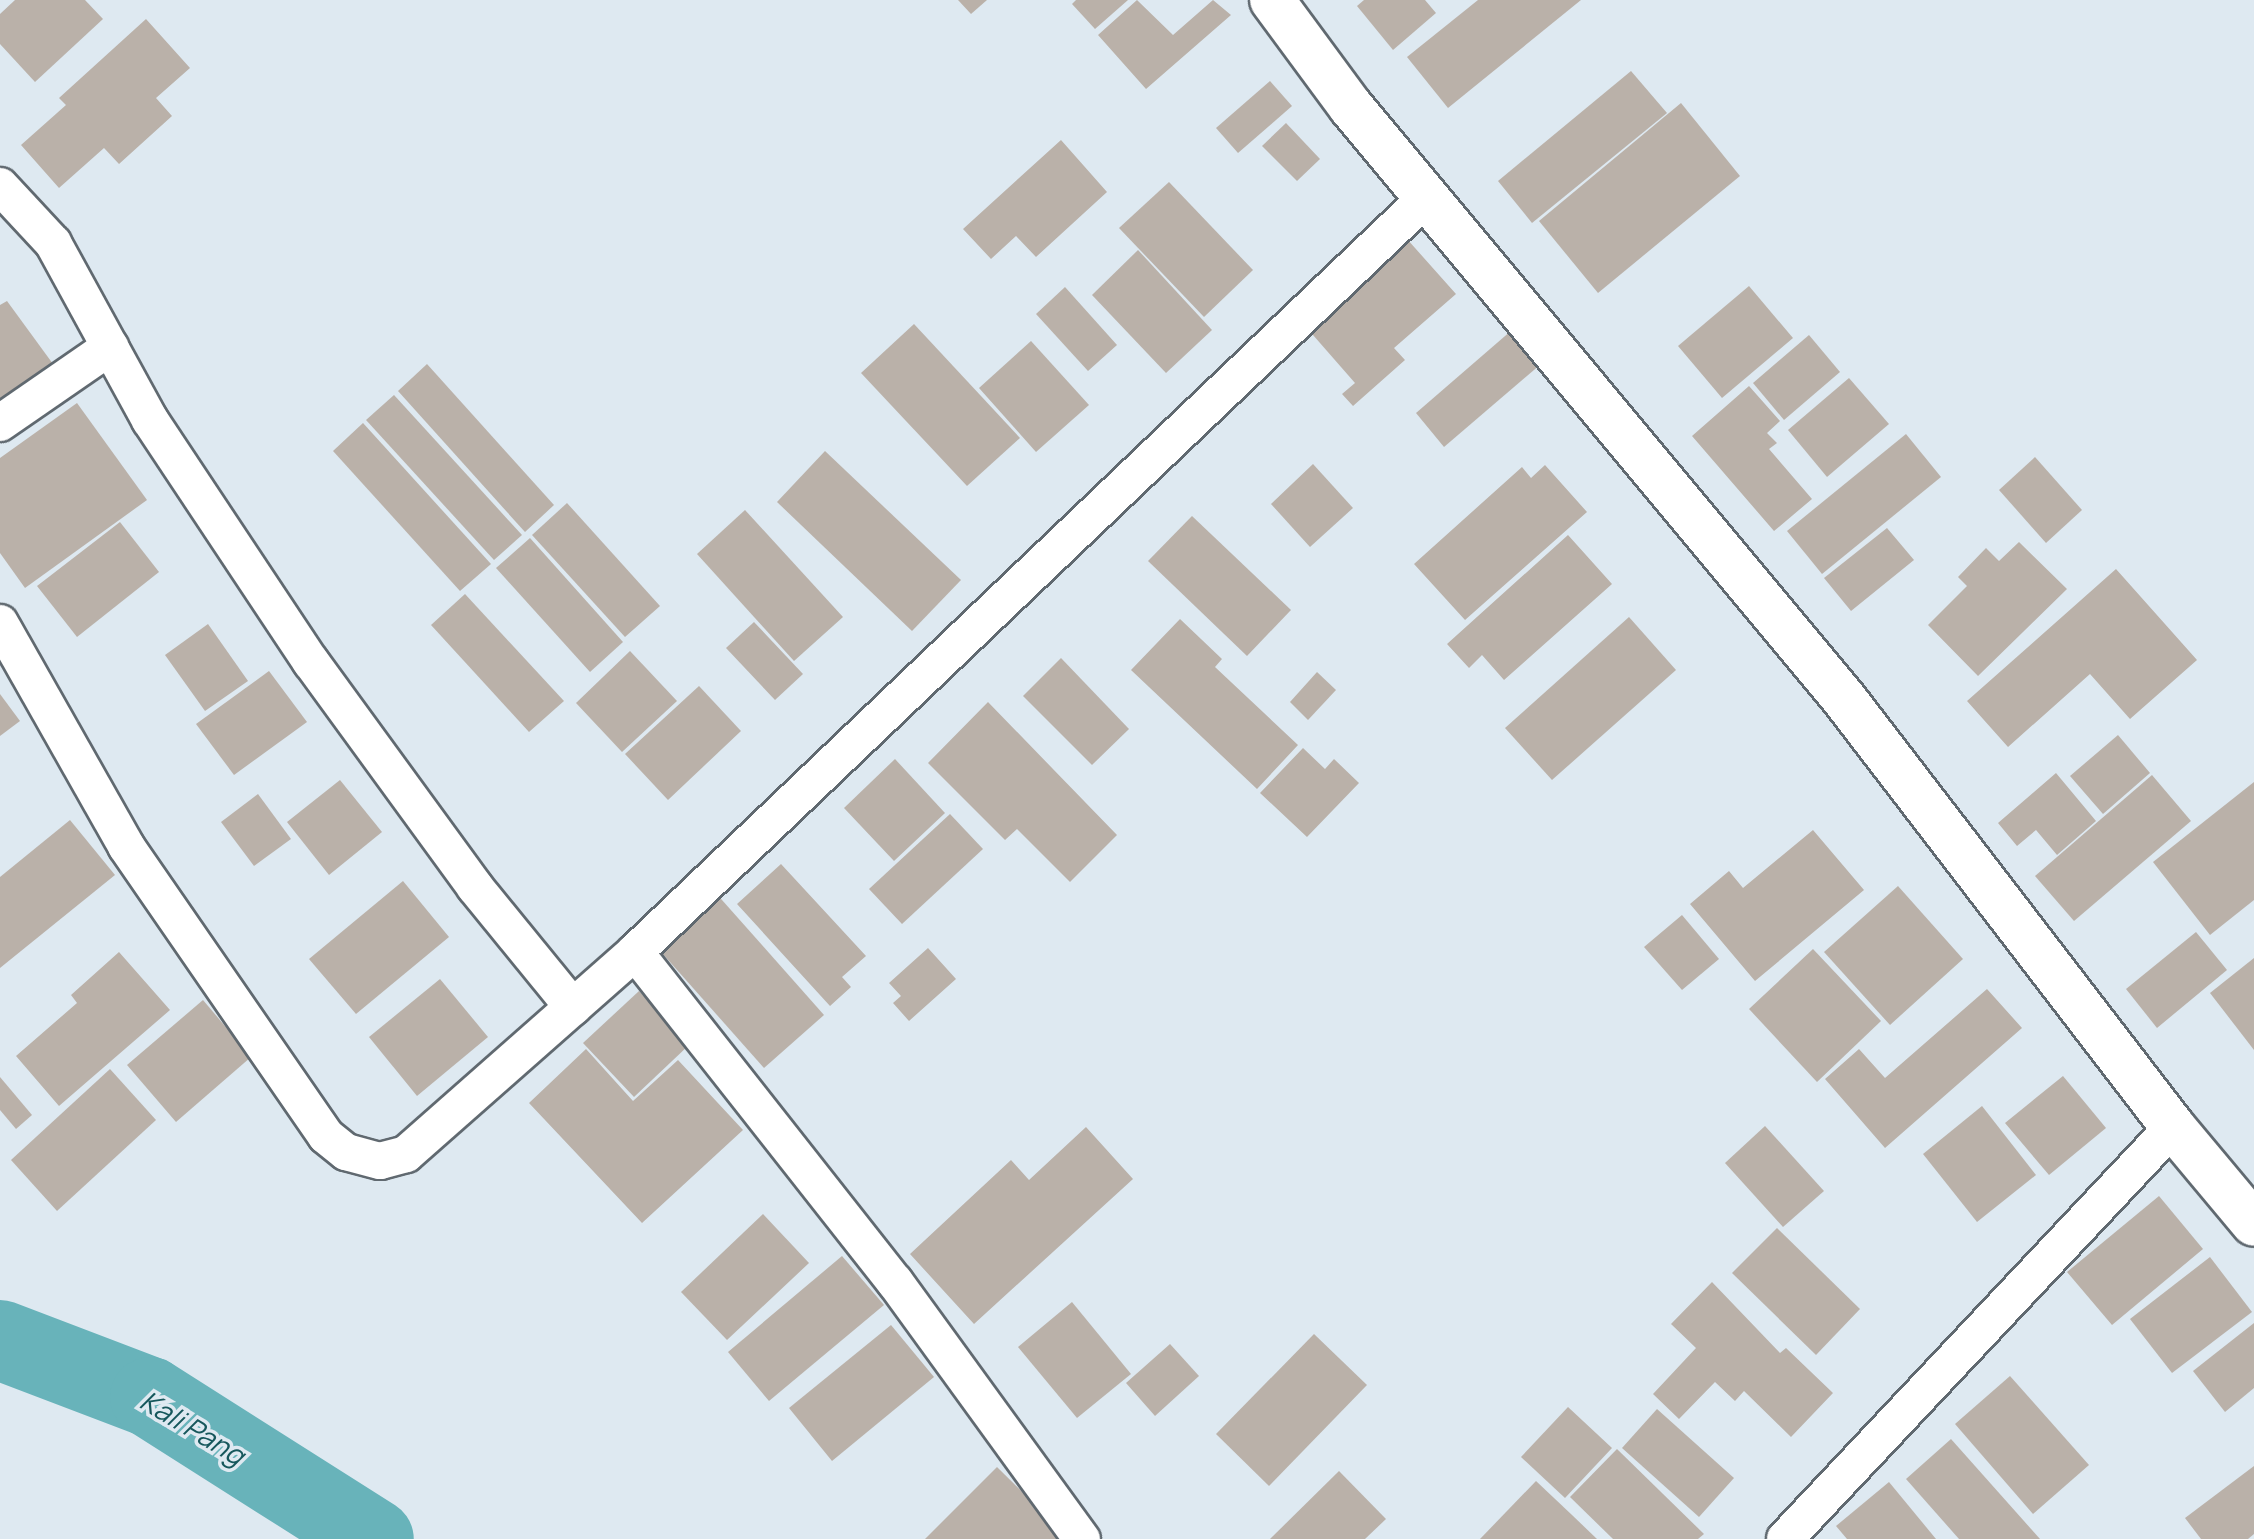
<!DOCTYPE html>
<style>
body{margin:0}
#map{position:relative;width:2254px;height:1539px;overflow:hidden;background:#dee9f1;font-family:Manrope,sans-serif}
div>[style]{position:absolute}
.river>*{height:80px;margin:-40px;padding:0 40px;transform-origin:40px;border-radius:40px;background:#68b3ba}
.building>*{inset:0;background:#bab1a9}
.roads{filter:drop-shadow(2px 0 #606970) drop-shadow(-2px 0 #606970) drop-shadow(0 2px #606970) drop-shadow(0 -2px #606970)}
.street>*{height:36px;margin:-18px;padding:0 18px;transform-origin:18px;border-radius:18px;background:#fff}
.secondary>*{height:44px;margin:-22px;padding:0 22px;transform-origin:22px;border-radius:22px;background:#fff}
span{translate:-50% -50%;white-space:nowrap;text-align:center;line-height:1.15;-webkit-text-stroke:7px #dee9f1;paint-order:stroke}
.water-label{font-size:28px;color:#16575c;font-style:italic}
</style>
<div id="map">
<div class="river">
<div style="left:0;top:1340px;width:160px;rotate:20.8deg"></div>
<div style="left:150px;top:1397px;width:265px;rotate:32.4deg"></div>
</div>
<div class="building">
<div style="clip-path:polygon(15px 0,85px 0,103px 19px,35px 82px,0 44px,0 14px)"></div>
<div style="clip-path:polygon(958px 0,987px 0,971px 14px)"></div>
<div style="clip-path:polygon(1076px 0,1128px 0,1095px 29px,1072px 4px)"></div>
<div style="clip-path:polygon(1137px 0,1173px 35px,1213px 0,1231px 15px,1146px 89px,1098px 35px)"></div>
<div style="clip-path:polygon(1364px 0,1425px 0,1436px 13px,1393px 50px,1357px 6px)"></div>
<div style="clip-path:polygon(1478px 0,1581px 0,1448px 108px,1407px 57px)"></div>
<div style="clip-path:polygon(146px 19px,190px 68px,156px 98px,172px 116px,119px 164px,104px 148px,59px 188px,21px 145px,66px 105px,59px 98px)"></div>
<div style="clip-path:polygon(1631px 71px,1667px 113px,1532px 223px,1498px 181px)"></div>
<div style="clip-path:polygon(1270px 81px,1292px 106px,1238px 153px,1216px 128px)"></div>
<div style="clip-path:polygon(1681px 103px,1740px 176px,1598px 293px,1539px 221px)"></div>
<div style="clip-path:polygon(1286px 123px,1320px 159px,1297px 181px,1262px 146px)"></div>
<div style="clip-path:polygon(1061px 140px,1107px 192px,1036px 257px,1016px 236px,991px 259px,963px 229px)"></div>
<div style="clip-path:polygon(1169px 182px,1253px 270px,1204px 317px,1119px 228px)"></div>
<div style="clip-path:polygon(1407px 239px,1456px 294px,1394px 348px,1405px 360px,1353px 406px,1342px 394px,1355px 383px,1306px 327px)"></div>
<div style="clip-path:polygon(1138px 250px,1212px 330px,1166px 373px,1092px 295px)"></div>
<div style="clip-path:polygon(1749px 286px,1793px 338px,1722px 398px,1678px 346px)"></div>
<div style="clip-path:polygon(1065px 287px,1117px 345px,1088px 371px,1036px 314px)"></div>
<div style="clip-path:polygon(7px 301px,53px 364px,0 404px,0 305px)"></div>
<div style="clip-path:polygon(914px 324px,1020px 438px,967px 486px,861px 373px)"></div>
<div style="clip-path:polygon(1512px 330px,1541px 364px,1444px 447px,1416px 413px)"></div>
<div style="clip-path:polygon(1809px 335px,1840px 372px,1784px 420px,1753px 383px)"></div>
<div style="clip-path:polygon(1031px 341px,1089px 405px,1036px 452px,979px 388px)"></div>
<div style="clip-path:polygon(427px 364px,554px 505px,525px 532px,398px 391px)"></div>
<div style="clip-path:polygon(1849px 378px,1889px 424px,1827px 477px,1788px 430px)"></div>
<div style="clip-path:polygon(1749px 386px,1780px 421px,1767px 433px,1777px 443px,1769px 449px,1812px 499px,1774px 531px,1692px 436px)"></div>
<div style="clip-path:polygon(394px 395px,522px 535px,494px 560px,366px 420px)"></div>
<div style="clip-path:polygon(77px 403px,147px 500px,25px 588px,0 553px,0 458px)"></div>
<div style="clip-path:polygon(363px 423px,491px 564px,460px 591px,333px 451px)"></div>
<div style="clip-path:polygon(1906px 434px,1941px 477px,1822px 574px,1787px 531px)"></div>
<div style="clip-path:polygon(825px 451px,961px 580px,912px 631px,777px 502px)"></div>
<div style="clip-path:polygon(2035px 457px,2082px 510px,2046px 543px,1999px 490px)"></div>
<div style="clip-path:polygon(1313px 464px,1353px 508px,1310px 547px,1271px 504px)"></div>
<div style="clip-path:polygon(1545px 465px,1587px 512px,1465px 620px,1414px 564px,1522px 467px,1531px 478px)"></div>
<div style="clip-path:polygon(567px 503px,660px 606px,625px 637px,532px 535px)"></div>
<div style="clip-path:polygon(745px 510px,843px 617px,794px 661px,697px 554px)"></div>
<div style="clip-path:polygon(1192px 516px,1291px 610px,1247px 656px,1148px 561px)"></div>
<div style="clip-path:polygon(120px 522px,159px 572px,77px 637px,37px 586px)"></div>
<div style="clip-path:polygon(1887px 528px,1914px 560px,1851px 611px,1824px 578px)"></div>
<div style="clip-path:polygon(1568px 535px,1612px 584px,1504px 680px,1482px 655px,1469px 668px,1447px 644px)"></div>
<div style="clip-path:polygon(530px 538px,623px 642px,590px 672px,496px 568px)"></div>
<div style="clip-path:polygon(2019px 542px,2067px 589px,1978px 676px,1928px 625px,1967px 586px,1958px 577px,1986px 548px,1999px 561px)"></div>
<div style="clip-path:polygon(2116px 569px,2197px 660px,2130px 719px,2090px 674px,2008px 747px,1967px 701px)"></div>
<div style="clip-path:polygon(465px 594px,564px 701px,529px 732px,431px 625px)"></div>
<div style="clip-path:polygon(1629px 617px,1676px 670px,1552px 780px,1505px 728px)"></div>
<div style="clip-path:polygon(1180px 619px,1222px 659px,1215px 667px,1298px 745px,1257px 789px,1131px 670px)"></div>
<div style="clip-path:polygon(754px 622px,803px 674px,775px 700px,726px 648px)"></div>
<div style="clip-path:polygon(208px 624px,248px 681px,205px 711px,165px 655px)"></div>
<div style="clip-path:polygon(630px 651px,677px 701px,622px 752px,576px 703px)"></div>
<div style="clip-path:polygon(1061px 658px,1129px 729px,1092px 765px,1023px 696px)"></div>
<div style="clip-path:polygon(269px 671px,307px 722px,234px 775px,196px 724px)"></div>
<div style="clip-path:polygon(1317px 672px,1336px 690px,1308px 720px,1290px 702px)"></div>
<div style="clip-path:polygon(699px 686px,741px 731px,668px 800px,625px 754px)"></div>
<div style="clip-path:polygon(0 694px,20px 721px,0 736px)"></div>
<div style="clip-path:polygon(988px 702px,1117px 835px,1070px 882px,1017px 829px,1005px 840px,928px 763px)"></div>
<div style="clip-path:polygon(2118px 735px,2150px 773px,2103px 814px,2070px 776px)"></div>
<div style="clip-path:polygon(1303px 748px,1325px 769px,1334px 759px,1359px 783px,1307px 837px,1260px 793px)"></div>
<div style="clip-path:polygon(895px 759px,945px 813px,894px 861px,844px 808px)"></div>
<div style="clip-path:polygon(2056px 773px,2096px 821px,2057px 855px,2036px 830px,2017px 846px,1998px 823px)"></div>
<div style="clip-path:polygon(2152px 775px,2191px 821px,2074px 921px,2035px 876px)"></div>
<div style="clip-path:polygon(340px 780px,382px 832px,329px 875px,287px 822px)"></div>
<div style="clip-path:polygon(2254px 782px,2254px 900px,2210px 935px,2153px 862px)"></div>
<div style="clip-path:polygon(258px 794px,291px 839px,254px 866px,221px 822px)"></div>
<div style="clip-path:polygon(950px 814px,983px 849px,902px 924px,869px 889px)"></div>
<div style="clip-path:polygon(70px 820px,115px 875px,0 968px,0 877px)"></div>
<div style="clip-path:polygon(1813px 830px,1864px 890px,1755px 981px,1690px 904px,1729px 871px,1743px 888px)"></div>
<div style="clip-path:polygon(781px 864px,866px 956px,842px 977px,851px 987px,830px 1006px,737px 904px)"></div>
<div style="clip-path:polygon(403px 881px,449px 937px,356px 1014px,309px 959px)"></div>
<div style="clip-path:polygon(1898px 886px,1963px 959px,1890px 1025px,1824px 952px)"></div>
<div style="clip-path:polygon(714px 891px,824px 1015px,764px 1068px,654px 944px)"></div>
<div style="clip-path:polygon(1682px 915px,1719px 959px,1682px 990px,1644px 947px)"></div>
<div style="clip-path:polygon(2196px 932px,2227px 970px,2157px 1028px,2126px 989px)"></div>
<div style="clip-path:polygon(928px 948px,956px 979px,909px 1021px,893px 1003px,901px 996px,889px 983px)"></div>
<div style="clip-path:polygon(1813px 949px,1881px 1021px,1817px 1082px,1749px 1009px)"></div>
<div style="clip-path:polygon(119px 952px,170px 1010px,59px 1106px,16px 1056px,77px 1003px,71px 995px)"></div>
<div style="clip-path:polygon(2254px 958px,2254px 1050px,2210px 993px)"></div>
<div style="clip-path:polygon(440px 979px,488px 1037px,417px 1096px,369px 1037px)"></div>
<div style="clip-path:polygon(1987px 989px,2022px 1028px,1885px 1148px,1825px 1079px,1859px 1049px,1885px 1078px)"></div>
<div style="clip-path:polygon(639px 991px,689px 1045px,634px 1097px,583px 1043px)"></div>
<div style="clip-path:polygon(203px 1000px,251px 1057px,176px 1122px,127px 1065px)"></div>
<div style="clip-path:polygon(586px 1049px,633px 1101px,678px 1060px,743px 1130px,642px 1223px,529px 1103px)"></div>
<div style="clip-path:polygon(110px 1069px,156px 1120px,57px 1211px,11px 1160px)"></div>
<div style="clip-path:polygon(2063px 1076px,2106px 1128px,2049px 1175px,2005px 1123px)"></div>
<div style="clip-path:polygon(0 1077px,32px 1115px,16px 1129px,0 1110px)"></div>
<div style="clip-path:polygon(1982px 1106px,2036px 1175px,1977px 1222px,1923px 1154px)"></div>
<div style="clip-path:polygon(1765px 1126px,1824px 1191px,1783px 1227px,1725px 1163px)"></div>
<div style="clip-path:polygon(1086px 1127px,1133px 1179px,974px 1324px,910px 1254px,1011px 1160px,1029px 1180px)"></div>
<div style="clip-path:polygon(2159px 1196px,2203px 1249px,2112px 1325px,2067px 1272px)"></div>
<div style="clip-path:polygon(763px 1214px,809px 1263px,727px 1340px,681px 1292px)"></div>
<div style="clip-path:polygon(1777px 1228px,1860px 1309px,1816px 1355px,1732px 1273px)"></div>
<div style="clip-path:polygon(842px 1256px,884px 1305px,769px 1401px,728px 1352px)"></div>
<div style="clip-path:polygon(2210px 1257px,2252px 1312px,2172px 1373px,2130px 1319px)"></div>
<div style="clip-path:polygon(1712px 1282px,1780px 1353px,1786px 1348px,1833px 1393px,1791px 1437px,1744px 1391px,1735px 1401px,1715px 1382px,1679px 1419px,1653px 1394px,1696px 1348px,1671px 1324px)"></div>
<div style="clip-path:polygon(1072px 1302px,1131px 1374px,1077px 1418px,1018px 1347px)"></div>
<div style="clip-path:polygon(2254px 1323px,2254px 1388px,2225px 1412px,2193px 1371px)"></div>
<div style="clip-path:polygon(891px 1325px,934px 1377px,832px 1461px,789px 1408px)"></div>
<div style="clip-path:polygon(1314px 1334px,1367px 1385px,1269px 1486px,1216px 1434px)"></div>
<div style="clip-path:polygon(1170px 1344px,1199px 1376px,1155px 1416px,1126px 1383px)"></div>
<div style="clip-path:polygon(2010px 1376px,2089px 1465px,2033px 1514px,1955px 1424px)"></div>
<div style="clip-path:polygon(1568px 1407px,1612px 1448px,1565px 1498px,1521px 1457px)"></div>
<div style="clip-path:polygon(1657px 1409px,1734px 1478px,1699px 1517px,1622px 1448px)"></div>
<div style="clip-path:polygon(1951px 1439px,2040px 1539px,1959px 1539px,1906px 1479px)"></div>
<div style="clip-path:polygon(1617px 1449px,1704px 1534px,1698px 1539px,1613px 1539px,1570px 1497px)"></div>
<div style="clip-path:polygon(2254px 1466px,2254px 1534px,2248px 1539px,2201px 1539px,2185px 1518px)"></div>
<div style="clip-path:polygon(997px 1467px,1065px 1534px,1059px 1539px,925px 1539px)"></div>
<div style="clip-path:polygon(1339px 1471px,1386px 1519px,1365px 1539px,1270px 1539px)"></div>
<div style="clip-path:polygon(1536px 1481px,1572px 1515px,1597px 1539px,1480px 1539px)"></div>
<div style="clip-path:polygon(1889px 1482px,1936px 1539px,1847px 1539px,1836px 1526px)"></div>
</div>
<div class="roads">
<div class="street">
<div style="left:0;top:186px;width:78px;rotate:47.1deg"></div>
<div style="left:53px;top:243px;width:202px;rotate:61.3deg"></div>
<div style="left:150px;top:420px;width:291px;rotate:56.4deg"></div>
<div style="left:311px;top:662px;width:278px;rotate:53.9deg"></div>
<div style="left:475px;top:887px;width:155px;rotate:50.8deg"></div>
<div style="left:0;top:423px;width:134px;rotate:-34.6deg"></div>
<div style="left:0;top:623px;width:256px;rotate:60.5deg"></div>
<div style="left:126px;top:846px;width:352px;rotate:55.4deg"></div>
<div style="left:326px;top:1136px;width:26px;rotate:39deg"></div>
<div style="left:346px;top:1152px;width:35px;rotate:15deg"></div>
<div style="left:380px;top:1161px;width:27px;rotate:-15deg"></div>
<div style="left:406px;top:1154px;width:305px;rotate:-41.4deg"></div>
<div style="left:635px;top:952px;width:1096px;rotate:-43.63deg"></div>
<div style="left:635px;top:952px;width:420px;rotate:51.8deg"></div>
<div style="left:895px;top:1282px;width:318px;rotate:54deg"></div>
<div style="left:1785px;top:1539px;width:566px;rotate:-46.72deg"></div>
</div>
<div class="secondary">
<div style="left:1272px;top:0;width:133px;rotate:53.6deg"></div>
<div style="left:1351px;top:107px;width:772px;rotate:50.2deg"></div>
<div style="left:1845px;top:700px;width:538px;rotate:52.47deg"></div>
<div style="left:2173px;top:1127px;width:126px;rotate:50.1deg"></div>
</div>
</div>
<div class="water-label">
<span style="left:193px;top:1427px;rotate:31deg">Kali Pang</span>
</div>
</div>
